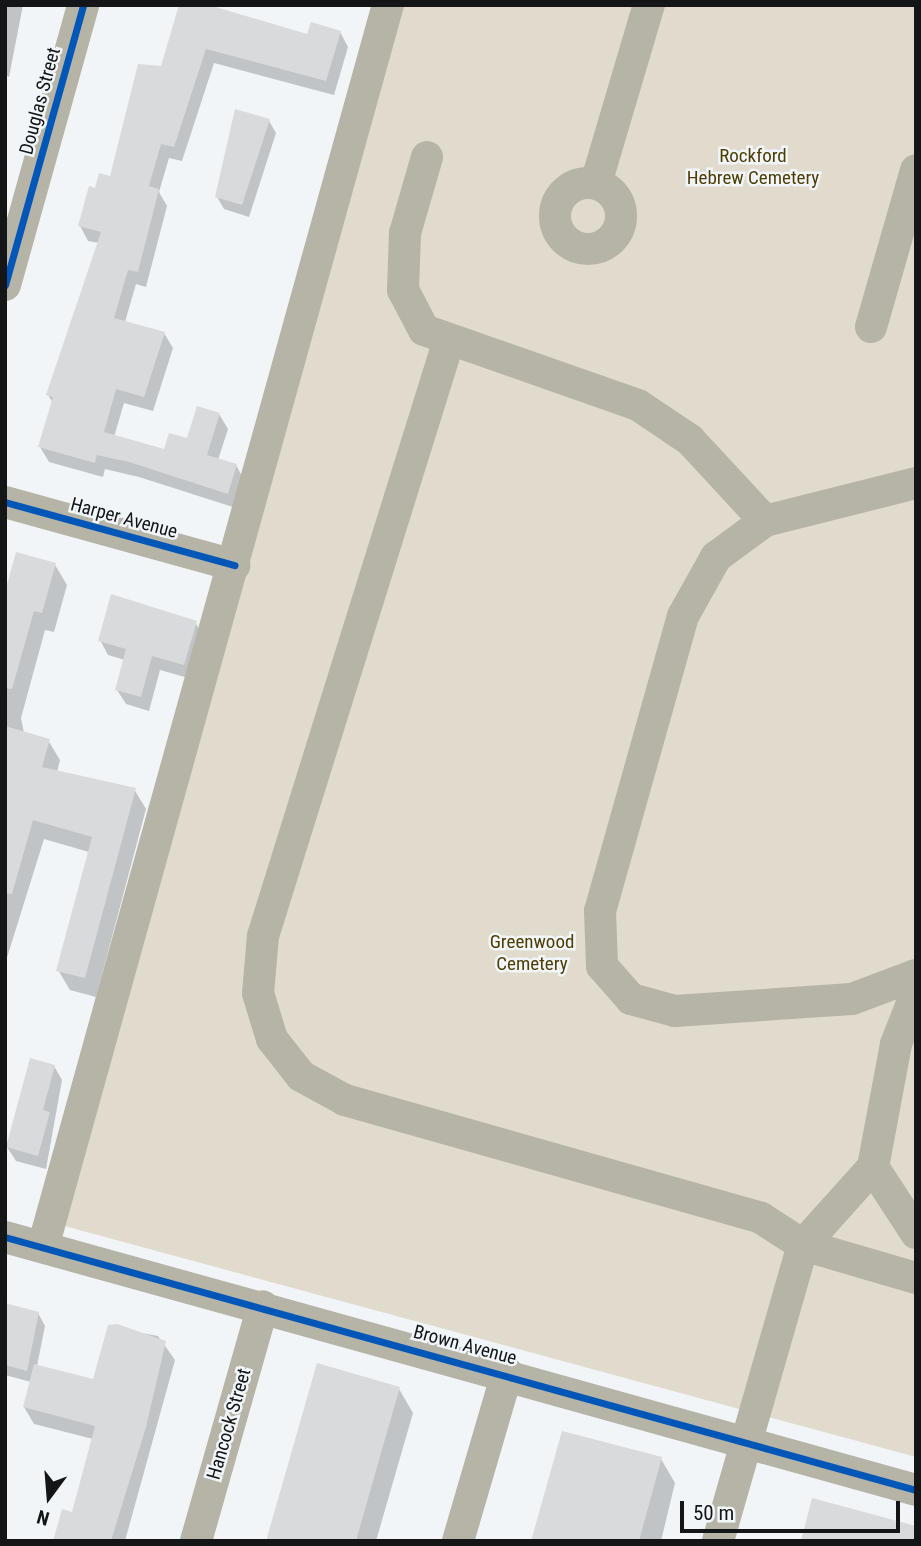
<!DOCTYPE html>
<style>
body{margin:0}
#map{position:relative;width:921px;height:1546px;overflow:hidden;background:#f2f5f8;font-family:"Roboto Condensed",sans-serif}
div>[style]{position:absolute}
.green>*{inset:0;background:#e0dbcd}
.shadow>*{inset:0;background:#0003}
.building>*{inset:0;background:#d8dadc}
.minor>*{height:32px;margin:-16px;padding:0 16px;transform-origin:16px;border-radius:16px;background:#b6b3a7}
.minor>.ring{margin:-16px;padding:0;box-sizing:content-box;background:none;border:32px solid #b6b3a7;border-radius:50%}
.cycleway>*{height:7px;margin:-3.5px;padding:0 3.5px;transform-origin:3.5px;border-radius:3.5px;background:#0057b8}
span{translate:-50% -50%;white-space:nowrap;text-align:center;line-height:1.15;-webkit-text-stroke:5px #f0f6fa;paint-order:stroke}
.street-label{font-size:19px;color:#131516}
.park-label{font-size:19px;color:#4f3d04}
.frame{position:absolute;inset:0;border:7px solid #131516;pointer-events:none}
.north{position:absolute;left:14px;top:1462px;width:70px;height:70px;-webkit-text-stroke:5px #f0f6fa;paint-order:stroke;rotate:196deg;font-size:19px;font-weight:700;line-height:28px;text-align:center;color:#131516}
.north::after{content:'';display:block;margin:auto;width:24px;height:32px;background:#131516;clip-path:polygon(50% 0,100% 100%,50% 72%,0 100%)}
.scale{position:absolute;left:680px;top:1501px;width:220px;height:32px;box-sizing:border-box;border:4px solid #131516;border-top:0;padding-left:9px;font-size:21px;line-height:24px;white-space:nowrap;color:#131516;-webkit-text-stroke:5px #f0f6fa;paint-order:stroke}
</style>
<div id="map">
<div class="green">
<div style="clip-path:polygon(402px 5px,916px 6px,916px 1457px,57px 1224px)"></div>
</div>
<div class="shadow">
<div style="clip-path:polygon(5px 5px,23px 5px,9px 77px,5px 75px)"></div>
<div style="clip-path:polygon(181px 5px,309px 36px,340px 32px,348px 47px,334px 95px,214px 63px,182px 161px,169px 158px,159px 192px,167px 206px,146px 287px,136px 284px,125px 322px,164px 333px,173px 348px,153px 411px,124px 403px,114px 437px,165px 451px,188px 440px,219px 414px,228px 429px,218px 460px,236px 465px,244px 480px,236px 508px,139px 477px,105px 469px,103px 477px,49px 462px,40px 447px,53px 403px,48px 395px,99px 243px,88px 241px,80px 226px,96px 190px,111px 178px,162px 68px)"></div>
<div style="clip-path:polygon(269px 121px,276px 133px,249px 217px,224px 209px,217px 197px)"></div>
<div style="clip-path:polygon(55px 565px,67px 585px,54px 632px,45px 630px,21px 718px,24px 733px,48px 740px,60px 760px,57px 772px,134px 789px,146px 809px,96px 997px,70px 990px,58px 970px,89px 852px,44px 839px,5px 964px,5px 599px)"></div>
<div style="clip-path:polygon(195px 622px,204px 637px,192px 679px,160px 670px,149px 711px,126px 704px,117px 690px,125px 660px,108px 655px,100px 640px)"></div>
<div style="clip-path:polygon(54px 1066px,62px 1080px,46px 1169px,16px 1161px,7px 1147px)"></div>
<div style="clip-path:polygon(38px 1313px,45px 1326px,37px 1366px,95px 1381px,109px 1327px,158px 1336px,175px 1360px,125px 1541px,55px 1541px,73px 1514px,93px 1439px,34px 1424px,24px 1407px,31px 1382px,5px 1375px,5px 1314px)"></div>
<div style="clip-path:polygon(399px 1389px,413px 1413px,376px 1541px,269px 1541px)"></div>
<div style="clip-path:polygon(661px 1459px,675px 1483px,661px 1541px,533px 1541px)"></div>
</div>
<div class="building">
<div style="clip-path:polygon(179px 5px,209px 5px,307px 34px,311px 22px,341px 31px,326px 81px,206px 49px,174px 147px,161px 144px,149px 186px,159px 189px,138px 272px,128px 270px,114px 318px,165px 332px,144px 397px,116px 389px,104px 432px,164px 449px,169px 433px,187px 438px,197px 406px,220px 413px,207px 455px,237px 464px,228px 494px,129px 462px,97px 455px,95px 463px,38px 447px,53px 397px,46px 395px,101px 232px,78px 226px,89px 186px,95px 188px,99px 173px,110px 176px,138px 64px,161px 66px)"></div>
<div style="clip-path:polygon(235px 109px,270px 119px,242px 205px,215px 197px)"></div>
<div style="clip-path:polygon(16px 552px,56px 563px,42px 613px,34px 611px,12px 689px,5px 688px,5px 592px)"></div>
<div style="clip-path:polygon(111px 594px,197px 621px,184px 665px,152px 656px,141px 697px,115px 690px,126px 649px,98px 641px)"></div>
<div style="clip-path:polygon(5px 726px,50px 739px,42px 767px,136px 788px,85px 978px,56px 971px,92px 837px,33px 820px,12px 894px,5px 893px)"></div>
<div style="clip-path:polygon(30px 1058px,55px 1065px,43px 1110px,50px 1112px,38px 1156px,6px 1147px)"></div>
<div style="clip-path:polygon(5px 1303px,39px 1312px,27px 1371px,5px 1365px)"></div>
<div style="clip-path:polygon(117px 1324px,166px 1341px,146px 1427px,111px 1541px,53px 1541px,62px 1509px,72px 1512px,95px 1426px,23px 1407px,34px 1364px,93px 1379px,108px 1325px)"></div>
<div style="clip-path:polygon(317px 1363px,400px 1387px,381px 1453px,356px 1541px,266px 1541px)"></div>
<div style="clip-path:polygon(562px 1431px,662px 1457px,639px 1541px,531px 1541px)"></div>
<div style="clip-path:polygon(812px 1498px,916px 1526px,916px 1541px,801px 1541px)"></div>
</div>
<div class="minor">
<div style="left:427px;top:157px;width:79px;rotate:106.1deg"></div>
<div style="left:405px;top:233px;width:57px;rotate:92deg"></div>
<div style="left:403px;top:290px;width:45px;rotate:62.3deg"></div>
<div style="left:424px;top:330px;width:227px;rotate:19.3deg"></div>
<div style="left:638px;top:405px;width:63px;rotate:33.9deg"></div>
<div style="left:690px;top:440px;width:110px;rotate:47.2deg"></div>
<div style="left:597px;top:180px;width:183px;rotate:-73.5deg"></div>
<div class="ring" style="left:555px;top:183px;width:34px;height:34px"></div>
<div style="left:5px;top:285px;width:291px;rotate:-74.4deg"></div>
<div style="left:871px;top:327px;width:163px;rotate:-74deg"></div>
<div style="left:449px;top:340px;width:624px;rotate:107.33deg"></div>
<div style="left:263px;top:936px;width:57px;rotate:95deg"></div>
<div style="left:258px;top:993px;width:48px;rotate:73.1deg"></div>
<div style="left:272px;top:1039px;width:47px;rotate:51.9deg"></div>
<div style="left:301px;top:1076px;width:50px;rotate:28.6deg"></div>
<div style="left:345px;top:1100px;width:432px;rotate:15.8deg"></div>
<div style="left:761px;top:1218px;width:50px;rotate:32.7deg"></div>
<div style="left:803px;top:1245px;width:105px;rotate:-48.1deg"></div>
<div style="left:873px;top:1167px;width:125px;rotate:-79.4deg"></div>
<div style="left:896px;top:1044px;width:55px;rotate:-68.6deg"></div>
<div style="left:916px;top:483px;width:156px;rotate:165.9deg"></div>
<div style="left:765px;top:521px;width:61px;rotate:143.7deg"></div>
<div style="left:716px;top:557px;width:68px;rotate:119.2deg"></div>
<div style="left:683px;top:616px;width:306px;rotate:105.7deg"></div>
<div style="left:600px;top:911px;width:55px;rotate:87.9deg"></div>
<div style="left:602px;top:966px;width:44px;rotate:48.7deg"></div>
<div style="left:631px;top:999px;width:46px;rotate:15.3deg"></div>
<div style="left:675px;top:1011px;width:177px;rotate:-3.9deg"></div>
<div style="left:852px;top:999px;width:68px;rotate:-20.6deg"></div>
<div style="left:5px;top:502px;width:238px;rotate:15.4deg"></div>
<div style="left:873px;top:1167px;width:79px;rotate:56.9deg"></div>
<div style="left:5px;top:1237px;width:945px;rotate:15.52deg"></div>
<div style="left:43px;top:1247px;width:1289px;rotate:-74.48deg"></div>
<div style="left:196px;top:1541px;width:244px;rotate:-74.1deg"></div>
<div style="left:458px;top:1541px;width:175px;rotate:-73.7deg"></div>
<div style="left:718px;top:1541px;width:308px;rotate:-74deg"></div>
<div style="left:803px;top:1245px;width:118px;rotate:16.3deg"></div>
</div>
<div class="cycleway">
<div style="left:5px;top:285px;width:291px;rotate:-74.4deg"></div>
<div style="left:5px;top:502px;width:238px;rotate:15.4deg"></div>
<div style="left:5px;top:1237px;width:945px;rotate:15.52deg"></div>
</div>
<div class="street-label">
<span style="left:40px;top:101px;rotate:-75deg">Douglas Street</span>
<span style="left:124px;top:518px;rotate:15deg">Harper Avenue</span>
<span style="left:465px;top:1345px;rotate:15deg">Brown Avenue</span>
<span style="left:229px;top:1424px;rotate:-74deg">Hancock Street</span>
</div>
<div class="park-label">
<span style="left:753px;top:167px">Rockford<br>Hebrew Cemetery</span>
<span style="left:532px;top:953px">Greenwood<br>Cemetery</span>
</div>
<div class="frame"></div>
<div class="north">N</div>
<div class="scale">50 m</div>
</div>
